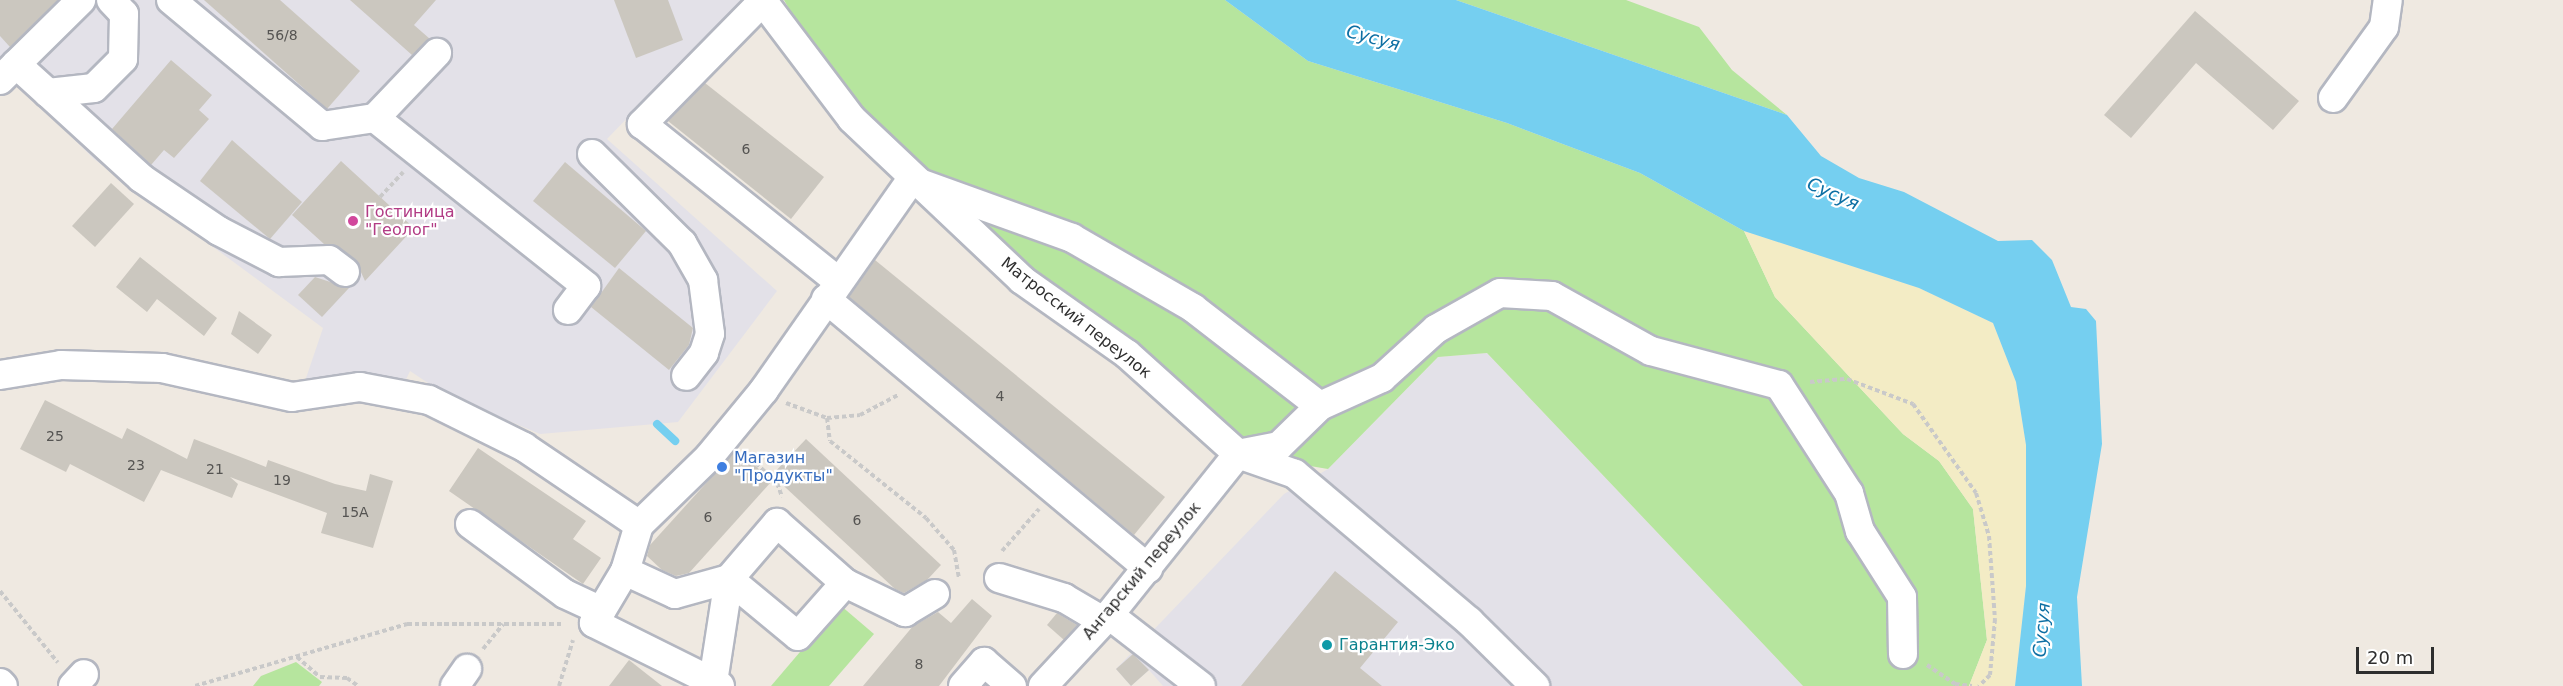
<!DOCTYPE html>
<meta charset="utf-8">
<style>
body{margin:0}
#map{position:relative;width:2563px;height:686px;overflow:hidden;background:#efe9e1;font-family:"DejaVu Sans",sans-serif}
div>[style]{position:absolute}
.industrial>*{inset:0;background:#e3e1e8}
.green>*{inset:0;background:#b6e59e}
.sand>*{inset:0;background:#f3ecc5}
.water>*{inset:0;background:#75cff0}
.stream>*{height:8px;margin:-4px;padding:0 4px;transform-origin:4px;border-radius:4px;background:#75cff0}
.building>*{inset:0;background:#cbc7bf}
.path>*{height:4px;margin-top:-2px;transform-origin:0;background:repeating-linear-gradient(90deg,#c9c9c9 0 4.5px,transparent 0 7.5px)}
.roads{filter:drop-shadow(2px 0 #b4b7c1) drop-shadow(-2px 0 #b4b7c1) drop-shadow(0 2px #b4b7c1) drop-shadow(0 -2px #b4b7c1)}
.minor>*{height:28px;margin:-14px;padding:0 14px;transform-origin:14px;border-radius:14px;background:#fff}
.dots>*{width:16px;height:16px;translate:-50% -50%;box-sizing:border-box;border:3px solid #fff;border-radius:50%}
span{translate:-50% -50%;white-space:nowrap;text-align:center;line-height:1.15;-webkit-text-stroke:4.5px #fff;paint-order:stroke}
.number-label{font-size:14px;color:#555452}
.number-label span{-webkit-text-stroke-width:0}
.hotel-label{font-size:16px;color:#b23c85}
.left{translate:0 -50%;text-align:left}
.street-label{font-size:16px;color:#2e2e2e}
.shop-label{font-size:16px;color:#366cbe}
.culture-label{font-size:16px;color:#0d838f}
.water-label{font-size:18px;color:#0d6fa3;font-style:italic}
.scale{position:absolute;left:2356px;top:647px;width:78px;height:27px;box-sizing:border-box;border:3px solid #2e2e2e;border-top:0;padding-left:8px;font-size:18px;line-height:21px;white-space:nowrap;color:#2e2e2e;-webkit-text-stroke:4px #fff;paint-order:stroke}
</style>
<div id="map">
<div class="industrial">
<div style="clip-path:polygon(0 0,741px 0,607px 139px,777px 291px,678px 422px,540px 434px,443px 393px,410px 371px,401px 390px,358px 371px,304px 384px,323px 328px,94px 159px,0 66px)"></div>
<div style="clip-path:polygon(1487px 353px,1803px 686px,1163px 686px,1149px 670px,1131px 686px,1116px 669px,1284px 494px,1328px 469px,1438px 357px)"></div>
</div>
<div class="green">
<div style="clip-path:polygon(784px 0,1225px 0,1308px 61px,1507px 123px,1640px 173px,1744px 231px,1775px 297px,1903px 434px,1939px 461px,1973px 509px,1987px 640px,1969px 686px,1803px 686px,1487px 353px,1438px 357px,1328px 469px,1238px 454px,852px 119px)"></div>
<div style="clip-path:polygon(1456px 0,1626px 0,1699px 27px,1732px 70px,1787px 115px)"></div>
<div style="clip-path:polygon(840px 605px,874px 634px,829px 686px,771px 686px)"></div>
<div style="clip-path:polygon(296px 662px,322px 682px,319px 686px,253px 686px,261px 676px)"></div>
</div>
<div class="sand">
<div style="clip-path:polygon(1744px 231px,1919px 288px,1993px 323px,2016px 382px,2026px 445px,2026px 586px,2015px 686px,1969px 686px,1987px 640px,1973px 509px,1939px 461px,1903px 434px,1775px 297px)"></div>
</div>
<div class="water">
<div style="clip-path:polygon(1225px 0,1456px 0,1787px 115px,1821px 156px,1859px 178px,1904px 192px,1998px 241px,2032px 240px,2052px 260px,2071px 307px,2086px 309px,2096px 321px,2102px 444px,2077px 597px,2082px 686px,2015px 686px,2026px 586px,2026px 445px,2016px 382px,1993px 323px,1919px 288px,1744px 231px,1640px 173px,1507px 123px,1308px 61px)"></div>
</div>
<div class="stream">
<div style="left:657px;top:424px;width:25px;rotate:43deg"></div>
</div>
<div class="building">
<div style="clip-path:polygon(0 0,58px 0,10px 47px,0 36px)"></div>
<div style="clip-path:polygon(204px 0,280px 0,360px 71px,327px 109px)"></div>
<div style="clip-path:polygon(350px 0,436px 0,414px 25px,430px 39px,412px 55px)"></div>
<div style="clip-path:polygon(614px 0,668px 0,683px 40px,636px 58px)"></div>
<div style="clip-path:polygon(2195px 11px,2299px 101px,2273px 130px,2196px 63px,2131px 138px,2104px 115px)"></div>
<div style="clip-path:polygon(171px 60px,212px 95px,199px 110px,209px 119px,174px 158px,164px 150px,151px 165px,112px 129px)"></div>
<div style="clip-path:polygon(705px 83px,824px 177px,791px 219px,668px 121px)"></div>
<div style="clip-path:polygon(232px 140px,302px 202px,270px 239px,200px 181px)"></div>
<div style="clip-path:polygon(341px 161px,414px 228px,365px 281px,355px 259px,324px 244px,292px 215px)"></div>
<div style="clip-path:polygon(565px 162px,646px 231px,615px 268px,533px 201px)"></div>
<div style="clip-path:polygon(111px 183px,134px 204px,95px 247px,72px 226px)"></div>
<div style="clip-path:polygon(140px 257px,217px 318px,204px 336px,157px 299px,147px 312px,116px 287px)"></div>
<div style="clip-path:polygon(875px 260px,1165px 497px,1134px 535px,849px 297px)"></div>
<div style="clip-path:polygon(619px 268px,693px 328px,689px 345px,669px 370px,591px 307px)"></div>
<div style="clip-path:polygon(315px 277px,349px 288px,322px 317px,298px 295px)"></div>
<div style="clip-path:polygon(239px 311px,272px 335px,258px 354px,231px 334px)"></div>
<div style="clip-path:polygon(45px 400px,122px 439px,127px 428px,187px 459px,194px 439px,266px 467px,268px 460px,335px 484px,366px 491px,370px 474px,393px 481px,373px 548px,321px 533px,327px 513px,230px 477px,238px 484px,232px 498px,161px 470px,144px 502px,70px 464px,66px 472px,20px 449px)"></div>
<div style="clip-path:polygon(806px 439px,941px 565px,927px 580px,904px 593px,895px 589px,772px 475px)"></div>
<div style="clip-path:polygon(478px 448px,586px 521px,573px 539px,601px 558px,583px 584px,449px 491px)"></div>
<div style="clip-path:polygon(737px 449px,772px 481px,689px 573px,676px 576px,662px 570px,647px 556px,650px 545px)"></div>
<div style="clip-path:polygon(1335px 571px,1398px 622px,1360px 668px,1382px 686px,1241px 686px)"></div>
<div style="clip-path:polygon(972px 599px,992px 616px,939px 686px,863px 686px,913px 626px,938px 612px,951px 623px)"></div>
<div style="clip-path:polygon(1057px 613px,1077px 625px,1064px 640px,1047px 625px)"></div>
<div style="clip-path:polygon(1133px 654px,1149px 670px,1131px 686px,1116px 669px)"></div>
<div style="clip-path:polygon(629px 660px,662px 686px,609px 686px)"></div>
</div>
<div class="path">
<div style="left:380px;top:197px;width:34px;rotate:-47deg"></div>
<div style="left:1810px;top:382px;width:37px;rotate:-5deg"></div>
<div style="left:1847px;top:379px;width:71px;rotate:20.7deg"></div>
<div style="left:1913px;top:404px;width:109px;rotate:54.7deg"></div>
<div style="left:1976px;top:493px;width:45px;rotate:73.2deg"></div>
<div style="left:1989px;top:536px;width:83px;rotate:85.9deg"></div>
<div style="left:1995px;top:619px;width:56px;rotate:95.1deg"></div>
<div style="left:1990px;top:675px;width:16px;rotate:135deg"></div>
<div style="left:786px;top:403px;width:44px;rotate:20.1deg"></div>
<div style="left:827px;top:418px;width:33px;rotate:-5deg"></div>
<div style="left:860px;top:415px;width:43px;rotate:-27.8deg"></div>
<div style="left:827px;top:418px;width:23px;rotate:83deg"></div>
<div style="left:830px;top:441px;width:123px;rotate:38.7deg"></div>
<div style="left:926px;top:518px;width:43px;rotate:48.8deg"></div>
<div style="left:954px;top:550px;width:29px;rotate:80deg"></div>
<div style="left:745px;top:453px;width:44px;rotate:43.2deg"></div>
<div style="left:777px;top:483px;width:15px;rotate:70deg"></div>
<div style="left:1002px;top:551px;width:56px;rotate:-48.6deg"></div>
<div style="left:0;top:591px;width:92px;rotate:51.1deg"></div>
<div style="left:483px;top:649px;width:32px;rotate:-51deg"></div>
<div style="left:297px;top:657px;width:30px;rotate:41deg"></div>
<div style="left:320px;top:677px;width:27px;rotate:2deg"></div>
<div style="left:347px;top:678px;width:14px;rotate:36deg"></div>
<div style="left:1927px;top:665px;width:34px;rotate:34deg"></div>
<div style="left:1955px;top:684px;width:17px;rotate:7deg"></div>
<div style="left:195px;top:686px;width:221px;rotate:-16.3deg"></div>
<div style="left:407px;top:624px;width:157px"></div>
<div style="left:559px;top:686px;width:48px;rotate:-73.1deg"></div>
</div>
<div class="roads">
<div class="minor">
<div style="left:171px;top:0;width:197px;rotate:39.8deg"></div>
<div style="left:322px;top:126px;width:54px;rotate:-8.6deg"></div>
<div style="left:375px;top:118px;width:270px;rotate:38.5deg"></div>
<div style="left:586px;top:286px;width:30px;rotate:127deg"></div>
<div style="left:762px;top:0;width:149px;rotate:52.9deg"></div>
<div style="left:852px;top:119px;width:234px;rotate:43.4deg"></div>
<div style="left:1022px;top:280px;width:128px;rotate:35.2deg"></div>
<div style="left:1127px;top:354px;width:149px;rotate:42deg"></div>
<div style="left:1238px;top:454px;width:60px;rotate:19.3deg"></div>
<div style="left:1295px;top:474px;width:228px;rotate:40.2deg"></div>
<div style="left:1469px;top:621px;width:93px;rotate:44.6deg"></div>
<div style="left:763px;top:1px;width:173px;rotate:134.5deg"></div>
<div style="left:642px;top:124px;width:250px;rotate:38.7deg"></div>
<div style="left:16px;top:64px;width:43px;rotate:42.2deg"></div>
<div style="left:48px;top:93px;width:46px;rotate:-6.2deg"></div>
<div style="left:94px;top:88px;width:41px;rotate:-45deg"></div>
<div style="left:123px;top:59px;width:45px;rotate:-88.7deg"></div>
<div style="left:124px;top:14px;width:19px;rotate:-133deg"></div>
<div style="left:0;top:80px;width:114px;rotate:-44.6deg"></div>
<div style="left:48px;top:93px;width:126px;rotate:42.4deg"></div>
<div style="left:141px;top:178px;width:94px;rotate:34.2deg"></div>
<div style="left:219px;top:231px;width:68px;rotate:27.3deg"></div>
<div style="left:279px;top:262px;width:50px;rotate:-2.3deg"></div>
<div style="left:329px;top:260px;width:20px;rotate:37deg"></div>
<div style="left:2333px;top:98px;width:87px;rotate:-54.3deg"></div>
<div style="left:2384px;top:27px;width:27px;rotate:-82deg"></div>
<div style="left:375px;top:118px;width:90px;rotate:-46.4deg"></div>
<div style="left:592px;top:154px;width:127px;rotate:44.7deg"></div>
<div style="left:682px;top:243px;width:43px;rotate:60.4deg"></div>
<div style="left:703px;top:280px;width:54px;rotate:82.6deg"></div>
<div style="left:710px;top:334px;width:20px;rotate:108deg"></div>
<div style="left:704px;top:353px;width:29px;rotate:128deg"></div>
<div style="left:826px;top:299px;width:420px;rotate:39.9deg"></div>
<div style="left:0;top:375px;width:62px;rotate:-9.3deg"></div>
<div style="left:61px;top:365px;width:101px;rotate:1.7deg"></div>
<div style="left:162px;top:368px;width:133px;rotate:12.6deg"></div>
<div style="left:292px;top:397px;width:69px;rotate:-8.4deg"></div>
<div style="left:360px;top:387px;width:70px;rotate:10.7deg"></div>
<div style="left:429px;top:400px;width:106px;rotate:26.3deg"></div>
<div style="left:524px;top:447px;width:139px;rotate:34.1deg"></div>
<div style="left:1320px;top:406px;width:68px;rotate:-24.3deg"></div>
<div style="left:1382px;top:378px;width:73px;rotate:-42.2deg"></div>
<div style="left:1436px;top:329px;width:73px;rotate:-29.4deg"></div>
<div style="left:1500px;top:293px;width:52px;rotate:3.3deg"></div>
<div style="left:1552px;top:296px;width:113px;rotate:29.1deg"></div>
<div style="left:1651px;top:351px;width:132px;rotate:14.9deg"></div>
<div style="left:1779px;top:385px;width:129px;rotate:57.1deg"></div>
<div style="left:1849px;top:493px;width:40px;rotate:74deg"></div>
<div style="left:1860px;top:531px;width:78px;rotate:57.5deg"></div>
<div style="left:1902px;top:597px;width:57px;rotate:89deg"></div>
<div style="left:470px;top:524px;width:118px;rotate:36.4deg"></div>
<div style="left:565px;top:594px;width:40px;rotate:25deg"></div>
<div style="left:625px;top:571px;width:55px;rotate:24.7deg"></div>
<div style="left:675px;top:594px;width:56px;rotate:-15.5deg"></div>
<div style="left:729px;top:579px;width:89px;rotate:39.6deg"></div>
<div style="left:798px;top:636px;width:71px;rotate:-48.4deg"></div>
<div style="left:999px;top:578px;width:68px;rotate:17.1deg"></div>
<div style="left:1064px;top:598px;width:45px;rotate:30.5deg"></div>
<div style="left:1109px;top:615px;width:116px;rotate:37.7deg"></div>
<div style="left:0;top:683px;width:4px;rotate:45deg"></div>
<div style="left:73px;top:686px;width:16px;rotate:-47deg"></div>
<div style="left:455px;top:686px;width:21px;rotate:-55deg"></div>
<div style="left:710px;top:686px;width:5px;rotate:-53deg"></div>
<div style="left:713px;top:682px;width:133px;rotate:-153.6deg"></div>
<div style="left:594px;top:623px;width:61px;rotate:-59.2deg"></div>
<div style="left:625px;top:571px;width:48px;rotate:-73.1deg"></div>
<div style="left:639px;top:525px;width:98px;rotate:-44.2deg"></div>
<div style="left:709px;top:457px;width:87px;rotate:-50.6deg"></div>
<div style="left:764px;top:390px;width:256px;rotate:-55deg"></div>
<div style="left:911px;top:180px;width:171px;rotate:19.8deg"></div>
<div style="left:1072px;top:238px;width:140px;rotate:30deg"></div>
<div style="left:1193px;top:308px;width:160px;rotate:37.7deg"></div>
<div style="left:1320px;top:406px;width:57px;rotate:135.7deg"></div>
<div style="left:1279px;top:446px;width:42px;rotate:169deg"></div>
<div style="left:1238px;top:454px;width:206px;rotate:128.7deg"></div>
<div style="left:1109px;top:615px;width:97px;rotate:132.9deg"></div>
<div style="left:720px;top:686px;width:8px;rotate:-150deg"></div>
<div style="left:713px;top:682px;width:104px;rotate:-81.2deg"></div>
<div style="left:729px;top:579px;width:74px;rotate:-49.4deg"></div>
<div style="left:777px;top:523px;width:91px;rotate:41.4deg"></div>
<div style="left:845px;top:583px;width:67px;rotate:25.8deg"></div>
<div style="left:905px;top:612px;width:35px;rotate:-31deg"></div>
<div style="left:963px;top:686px;width:32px;rotate:-49deg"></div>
<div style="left:984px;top:662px;width:37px;rotate:41deg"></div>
</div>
</div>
<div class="dots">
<div style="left:353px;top:221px;background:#d1479c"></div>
<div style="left:722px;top:467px;background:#3f7fe0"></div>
<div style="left:1327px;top:645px;background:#0f9aa8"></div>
</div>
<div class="number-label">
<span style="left:282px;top:35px">56/8</span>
<span style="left:746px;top:149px">6</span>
<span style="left:1000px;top:396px">4</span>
<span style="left:55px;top:436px">25</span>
<span style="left:136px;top:465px">23</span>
<span style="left:215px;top:469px">21</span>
<span style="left:282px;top:480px">19</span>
<span style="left:355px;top:512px">15А</span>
<span style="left:708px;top:517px">6</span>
<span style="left:857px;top:520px">6</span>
<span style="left:919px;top:664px">8</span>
</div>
<div class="hotel-label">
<span class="left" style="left:365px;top:221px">Гостиница<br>"Геолог"</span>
</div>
<div class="street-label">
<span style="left:1076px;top:318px;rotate:38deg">Матросский переулок</span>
<span style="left:1142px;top:571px;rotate:-50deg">Ангарский переулок</span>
</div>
<div class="shop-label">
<span class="left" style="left:734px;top:467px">Магазин<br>"Продукты"</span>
</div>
<div class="culture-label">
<span class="left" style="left:1339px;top:645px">Гарантия-Эко</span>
</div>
<div class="water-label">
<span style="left:1373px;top:38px;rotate:15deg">Сусуя</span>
<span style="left:1833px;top:194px;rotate:24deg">Сусуя</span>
<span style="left:2042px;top:630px;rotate:-85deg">Сусуя</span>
</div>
<div class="scale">20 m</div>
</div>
